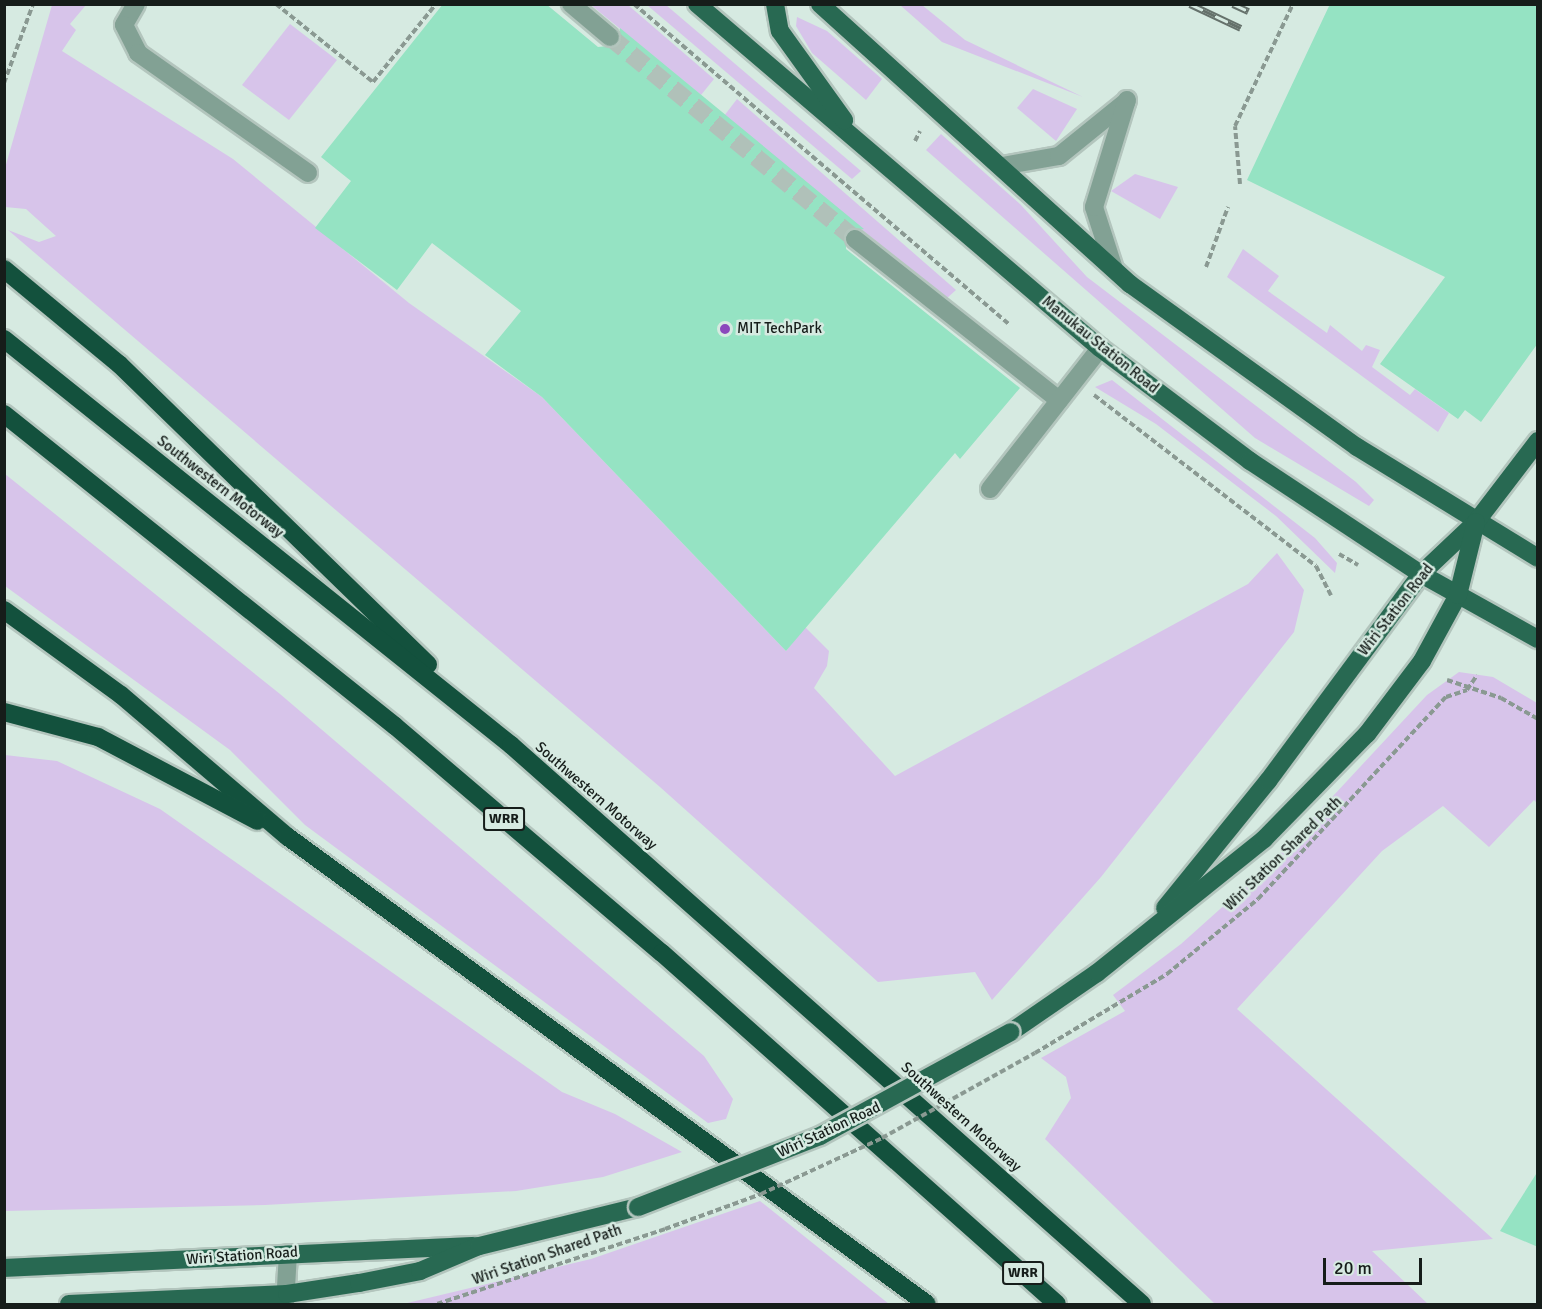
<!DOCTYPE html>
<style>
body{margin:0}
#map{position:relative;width:1542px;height:1309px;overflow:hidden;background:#d6eae1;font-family:Signika,sans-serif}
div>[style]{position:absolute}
.green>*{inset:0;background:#d7c4ea}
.building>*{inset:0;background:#95e3c3}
.minor-tunnel>*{height:18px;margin-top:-9px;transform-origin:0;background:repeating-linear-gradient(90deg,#b0c1b9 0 18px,transparent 0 27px)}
.path>*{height:4px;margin-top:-2px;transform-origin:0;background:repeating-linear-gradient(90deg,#8a9992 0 6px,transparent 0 9px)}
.roads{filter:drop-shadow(2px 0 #b3c5bd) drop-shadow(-2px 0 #b3c5bd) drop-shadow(0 2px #b3c5bd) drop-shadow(0 -2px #b3c5bd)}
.minor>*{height:18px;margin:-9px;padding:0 9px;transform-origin:9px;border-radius:9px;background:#82a194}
.major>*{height:18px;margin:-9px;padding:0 9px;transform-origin:9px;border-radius:9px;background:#286952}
.highway>*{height:18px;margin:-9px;padding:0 9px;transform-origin:9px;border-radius:9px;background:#13513d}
.rail>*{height:7px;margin-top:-3.5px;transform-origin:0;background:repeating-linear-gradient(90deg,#d6eae1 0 14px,#65716b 0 28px);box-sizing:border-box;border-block:2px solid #65716b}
.path-bridge>*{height:4px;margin-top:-2px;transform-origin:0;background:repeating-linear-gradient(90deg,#8a9992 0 6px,transparent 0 9px)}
.bridges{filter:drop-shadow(2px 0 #b3c5bd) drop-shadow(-2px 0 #b3c5bd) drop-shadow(0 2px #b3c5bd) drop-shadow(0 -2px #b3c5bd)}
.major-bridge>*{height:18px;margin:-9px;padding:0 9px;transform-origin:9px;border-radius:9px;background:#286952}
.dots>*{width:16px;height:16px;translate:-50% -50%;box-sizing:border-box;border:3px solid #d6eae1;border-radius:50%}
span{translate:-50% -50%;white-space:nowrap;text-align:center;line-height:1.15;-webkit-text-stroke:5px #d6eae1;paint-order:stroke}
.shield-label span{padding:2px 4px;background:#d6eae1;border:2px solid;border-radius:4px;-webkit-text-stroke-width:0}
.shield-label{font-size:14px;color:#161d1a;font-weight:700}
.poi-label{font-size:15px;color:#161d1a}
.left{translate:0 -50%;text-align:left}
.street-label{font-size:15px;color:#161d1a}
.frame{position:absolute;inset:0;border:6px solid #161d1a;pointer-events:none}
.scale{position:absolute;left:1323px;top:1258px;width:99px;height:27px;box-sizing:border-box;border:3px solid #161d1a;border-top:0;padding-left:8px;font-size:18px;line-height:21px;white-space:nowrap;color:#161d1a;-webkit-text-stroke:4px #d6eae1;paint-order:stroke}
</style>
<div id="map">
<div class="green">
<div style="clip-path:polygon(52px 5px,86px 5px,70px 24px,76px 30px,62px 51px,233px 159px,409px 303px,542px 397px,786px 651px,805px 627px,829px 651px,827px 666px,814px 688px,895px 776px,1248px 584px,1277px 553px,1304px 590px,1294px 632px,1101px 877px,992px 1000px,975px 972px,878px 982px,660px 787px,8px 230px,39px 242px,56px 236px,26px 209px,5px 207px,5px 168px)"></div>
<div style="clip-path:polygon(591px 5px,628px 5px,714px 79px,701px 95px)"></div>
<div style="clip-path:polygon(647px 5px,666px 5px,861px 171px,852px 179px)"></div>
<div style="clip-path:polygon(900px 5px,922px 5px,965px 40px,1083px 97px,942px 42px)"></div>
<div style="clip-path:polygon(797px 17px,827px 31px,882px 79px,866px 100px,812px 53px,796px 26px)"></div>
<div style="clip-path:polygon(290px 24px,337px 60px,289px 120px,242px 85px)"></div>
<div style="clip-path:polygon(1033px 89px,1077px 109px,1056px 141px,1017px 108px)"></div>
<div style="clip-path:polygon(737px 99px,956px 290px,946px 299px,724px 116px)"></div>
<div style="clip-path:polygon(941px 134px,1020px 204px,1087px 277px,1356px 482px,1374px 500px,1369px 506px,1255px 438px,926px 150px)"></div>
<div style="clip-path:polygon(1135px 174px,1178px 187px,1160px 219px,1111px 191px)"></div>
<div style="clip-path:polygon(1243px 249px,1279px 276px,1268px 291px,1327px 333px,1330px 325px,1362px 351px,1366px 345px,1380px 350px,1372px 367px,1410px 395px,1415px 389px,1449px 413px,1438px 432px,1227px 277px)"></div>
<div style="clip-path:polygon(1112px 380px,1315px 538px,1337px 563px,1335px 573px,1276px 516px,1156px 424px,1095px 387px)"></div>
<div style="clip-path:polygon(5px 474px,280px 694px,704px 1056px,733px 1099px,726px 1119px,708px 1123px,305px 825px,230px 750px,5px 586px)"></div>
<div style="clip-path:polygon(1459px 672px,1493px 677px,1537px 703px,1537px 803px,1534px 800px,1489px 847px,1443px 806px,1382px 851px,1237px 1009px,1493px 1239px,1372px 1251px,1428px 1304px,1215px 1304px,1045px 1139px,1071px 1098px,1066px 1077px,1041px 1058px,1125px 1011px,1113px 995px,1181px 944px,1267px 867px,1427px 695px)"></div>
<div style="clip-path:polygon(5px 755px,57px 761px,160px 809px,562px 1092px,615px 1114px,682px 1152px,603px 1177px,516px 1191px,265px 1205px,5px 1211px)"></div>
<div style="clip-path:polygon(760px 1201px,889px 1304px,403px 1304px,591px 1259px)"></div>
</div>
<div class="building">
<div style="clip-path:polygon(443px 4px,546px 4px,598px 47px,618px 45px,620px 28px,864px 229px,847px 232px,846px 249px,1020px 388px,960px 459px,955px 453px,786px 651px,542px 397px,485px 355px,521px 311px,432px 243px,397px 290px,315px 228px,351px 181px,321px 157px)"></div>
<div style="clip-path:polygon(1330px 4px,1538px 4px,1538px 343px,1481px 422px,1465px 410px,1458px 419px,1380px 364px,1445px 277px,1247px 180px)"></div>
<div style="clip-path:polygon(1538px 1171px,1538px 1247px,1500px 1231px)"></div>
</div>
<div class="minor-tunnel">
<div style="left:610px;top:37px;width:318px;rotate:39.5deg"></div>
</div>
<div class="path">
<div style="left:276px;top:4px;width:124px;rotate:38.8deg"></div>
<div style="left:373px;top:82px;width:100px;rotate:-51.1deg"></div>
<div style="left:634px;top:4px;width:494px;rotate:40.5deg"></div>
<div style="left:4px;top:83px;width:84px;rotate:-69.8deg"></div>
<div style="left:915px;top:141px;width:11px;rotate:-63deg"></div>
<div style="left:1240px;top:184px;width:58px;rotate:-94.9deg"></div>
<div style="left:1235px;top:126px;width:135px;rotate:-64.6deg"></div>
<div style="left:1206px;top:267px;width:64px;rotate:-69.9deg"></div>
<div style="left:1094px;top:395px;width:280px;rotate:37.6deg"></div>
<div style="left:1316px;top:566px;width:33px;rotate:63deg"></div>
<div style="left:1339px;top:554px;width:22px;rotate:30deg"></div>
<div style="left:1447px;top:680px;width:57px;rotate:18.4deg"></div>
<div style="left:1501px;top:698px;width:43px;rotate:29.6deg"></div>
<div style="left:1467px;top:690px;width:18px;rotate:-56deg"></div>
<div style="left:1035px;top:1053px;width:154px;rotate:-30.9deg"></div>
<div style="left:1167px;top:974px;width:118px;rotate:-39.5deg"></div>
<div style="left:1258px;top:899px;width:276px;rotate:-47.1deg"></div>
<div style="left:1446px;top:697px;width:22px;rotate:-18deg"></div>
<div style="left:437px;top:1304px;width:240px;rotate:-18.2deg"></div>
</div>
<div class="roads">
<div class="minor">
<div style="left:136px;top:4px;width:24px;rotate:120deg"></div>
<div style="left:124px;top:25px;width:31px;rotate:63deg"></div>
<div style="left:138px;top:53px;width:208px;rotate:35.2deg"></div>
<div style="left:571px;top:4px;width:51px;rotate:40.2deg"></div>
<div style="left:1002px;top:166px;width:58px;rotate:-10deg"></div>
<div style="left:1059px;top:156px;width:87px;rotate:-39deg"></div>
<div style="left:855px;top:239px;width:260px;rotate:38.3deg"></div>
<div style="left:1114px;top:269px;width:65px;rotate:-107.9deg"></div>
<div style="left:1094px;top:207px;width:112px;rotate:-72.9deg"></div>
<div style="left:990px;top:489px;width:179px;rotate:-52deg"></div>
<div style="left:285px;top:1304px;width:50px;rotate:-86.6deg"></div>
</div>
<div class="major">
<div style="left:697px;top:4px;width:530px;rotate:40.48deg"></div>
<div style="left:1100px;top:348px;width:188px;rotate:37deg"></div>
<div style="left:1250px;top:461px;width:205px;rotate:33.5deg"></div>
<div style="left:1421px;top:574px;width:134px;rotate:29.1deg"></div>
<div style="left:775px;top:4px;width:27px;rotate:80deg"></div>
<div style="left:780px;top:31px;width:110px;rotate:54.3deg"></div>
<div style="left:820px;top:4px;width:418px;rotate:42.1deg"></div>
<div style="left:1130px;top:284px;width:279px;rotate:35.7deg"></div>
<div style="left:1357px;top:447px;width:212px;rotate:31.5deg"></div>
<div style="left:1165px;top:908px;width:164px;rotate:-51deg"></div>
<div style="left:1268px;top:781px;width:257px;rotate:-53.5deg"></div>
<div style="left:1421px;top:574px;width:76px;rotate:-43.4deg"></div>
<div style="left:1476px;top:522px;width:102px;rotate:-52.6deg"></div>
<div style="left:1011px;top:1032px;width:104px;rotate:-34.5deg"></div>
<div style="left:1097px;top:973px;width:214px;rotate:-38.7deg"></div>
<div style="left:1264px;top:839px;width:147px;rotate:-45.6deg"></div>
<div style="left:1367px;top:734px;width:91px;rotate:-53deg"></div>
<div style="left:1422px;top:661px;width:75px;rotate:-61.4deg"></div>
<div style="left:1458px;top:595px;width:75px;rotate:-76.1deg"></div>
<div style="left:4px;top:1268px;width:470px;rotate:-2.7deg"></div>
<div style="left:69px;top:1304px;width:218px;rotate:-2.6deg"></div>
<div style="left:287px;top:1294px;width:73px;rotate:-8.7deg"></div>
<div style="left:359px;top:1283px;width:62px;rotate:-11.1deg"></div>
<div style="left:420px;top:1271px;width:64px;rotate:-23deg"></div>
<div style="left:479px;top:1246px;width:164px;rotate:-13.8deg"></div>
</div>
<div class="highway">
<div style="left:4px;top:269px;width:149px;rotate:39.6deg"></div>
<div style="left:119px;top:364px;width:431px;rotate:44.2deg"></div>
<div style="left:4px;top:339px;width:650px;rotate:38.69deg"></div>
<div style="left:511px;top:745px;width:843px;rotate:41.54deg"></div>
<div style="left:4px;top:414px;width:500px;rotate:38.59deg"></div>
<div style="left:395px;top:726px;width:350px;rotate:40.4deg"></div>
<div style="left:662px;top:953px;width:528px;rotate:41.62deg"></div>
<div style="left:4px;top:610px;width:145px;rotate:36deg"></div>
<div style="left:121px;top:695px;width:219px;rotate:40.4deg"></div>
<div style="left:288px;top:837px;width:791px;rotate:36.16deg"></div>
<div style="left:4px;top:712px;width:97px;rotate:14.9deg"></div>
<div style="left:98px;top:737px;width:180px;rotate:27.8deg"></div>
</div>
</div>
<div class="rail">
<div style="left:1190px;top:4px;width:56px;rotate:25.2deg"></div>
<div style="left:1233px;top:4px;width:17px;rotate:25deg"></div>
</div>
<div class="path-bridge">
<div style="left:665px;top:1229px;width:102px;rotate:-20deg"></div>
<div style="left:761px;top:1194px;width:133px;rotate:-24.8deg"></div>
<div style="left:882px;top:1138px;width:175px;rotate:-29.1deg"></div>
</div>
<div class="bridges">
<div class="major-bridge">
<div style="left:638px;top:1207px;width:195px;rotate:-21.3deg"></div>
<div style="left:820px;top:1136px;width:217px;rotate:-28.6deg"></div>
</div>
</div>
<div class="dots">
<div style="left:725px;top:329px;background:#8b48bc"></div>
</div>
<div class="shield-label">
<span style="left:504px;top:819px">WRR</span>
<span style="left:1023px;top:1273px">WRR</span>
</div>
<div class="poi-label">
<span class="left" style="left:737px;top:329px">MIT TechPark</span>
</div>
<div class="street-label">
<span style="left:1100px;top:345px;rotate:39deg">Manukau Station Road</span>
<span style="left:220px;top:487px;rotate:38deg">Southwestern Motorway</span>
<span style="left:1396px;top:610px;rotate:-52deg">Wiri Station Road</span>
<span style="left:596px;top:796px;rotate:41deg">Southwestern Motorway</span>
<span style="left:1283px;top:854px;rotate:-44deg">Wiri Station Shared Path</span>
<span style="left:961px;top:1117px;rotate:42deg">Southwestern Motorway</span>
<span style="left:829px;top:1130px;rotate:-25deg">Wiri Station Road</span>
<span style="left:547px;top:1255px;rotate:-19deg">Wiri Station Shared Path</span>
<span style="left:242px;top:1256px;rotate:-4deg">Wiri Station Road</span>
</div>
<div class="frame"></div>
<div class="scale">20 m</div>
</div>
